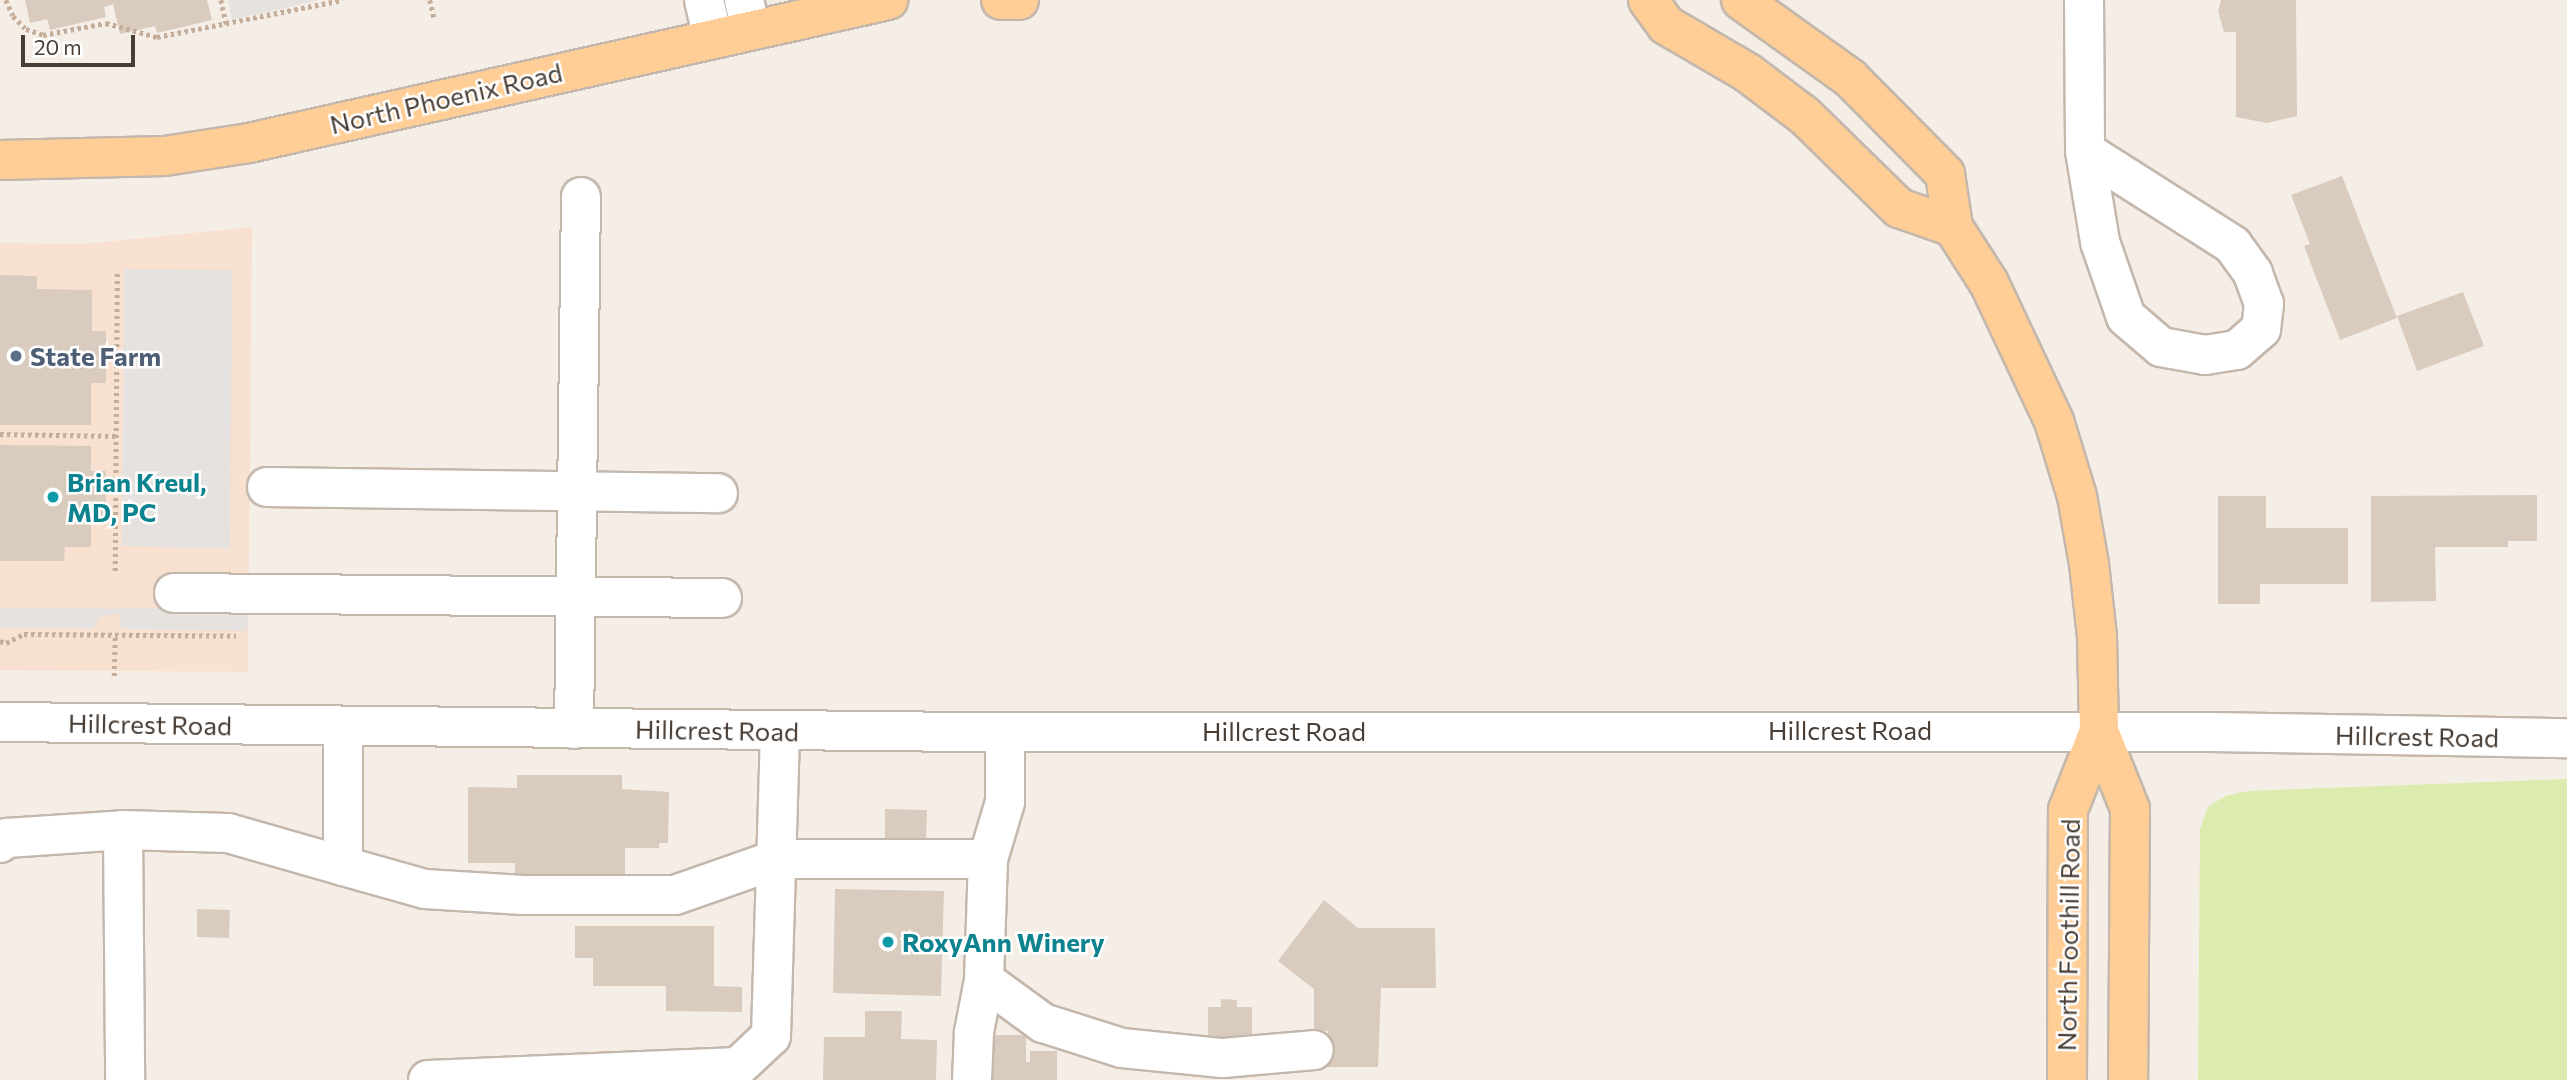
<!DOCTYPE html>
<style>
body{margin:0}
#map{position:relative;width:2567px;height:1080px;overflow:hidden;background:#f5eee7;font-family:Commissioner,sans-serif}
div>[style]{position:absolute}
.commercial>*{inset:0;background:#f8e1d1}
.green>*{inset:0;background:#dbecae}
.parking>*{inset:0;background:#e6e2e0}
.building>*{inset:0;background:#dacbbf}
.path>*{height:4.5px;margin-top:-2.25px;transform-origin:0;background:repeating-linear-gradient(90deg,#c4ad99 0 3.5px,transparent 0 7px)}
.roads{filter:drop-shadow(2px 0 #c4b7ac) drop-shadow(-2px 0 #c4b7ac) drop-shadow(0 2px #c4b7ac) drop-shadow(0 -2px #c4b7ac)}
.minor>*{height:38px;margin:-19px;padding:0 19px;transform-origin:19px;border-radius:19px;background:#fff}
.major>*{height:38px;margin:-19px;padding:0 19px;transform-origin:19px;border-radius:19px;background:#ffce96}
.dots>*{width:19px;height:19px;translate:-50% -50%;box-sizing:border-box;border:4px solid #fff;border-radius:50%}
span{translate:-50% -50%;white-space:nowrap;text-align:center;line-height:1.15;-webkit-text-stroke:5px #fff;paint-order:stroke}
.street-label{font-size:26px;color:#493e36}
.service-label{font-size:26px;color:#4e5e75;font-weight:700}
.left{translate:0 -50%;text-align:left}
.culture-label{font-size:26px;color:#0d838f;font-weight:700}
.scale{position:absolute;left:21px;top:35px;width:114px;height:32px;box-sizing:border-box;border:4px solid #493e36;border-top:0;padding-left:9px;font-size:21px;line-height:24px;white-space:nowrap;color:#493e36;-webkit-text-stroke:5px #fff;paint-order:stroke}
</style>
<div id="map">
<div class="commercial">
<div style="clip-path:polygon(252px 227px,248px 672px,0 670px,0 243px,83px 244px)"></div>
</div>
<div class="green">
<div style="clip-path:polygon(2567px 779px,2567px 1080px,2198px 1080px,2200px 829px,2208px 807px,2225px 796px,2249px 791px)"></div>
</div>
<div class="parking">
<div style="clip-path:polygon(228px 0,319px 0,232px 20px)"></div>
<div style="clip-path:polygon(124px 269px,232px 270px,230px 549px,122px 546px)"></div>
<div style="clip-path:polygon(0 608px,248px 609px,247px 631px,121px 629px,120px 614px,101px 616px,93px 629px,0 628px)"></div>
</div>
<div class="building">
<div style="clip-path:polygon(25px 0,207px 0,212px 20px,157px 33px,155px 26px,120px 34px,113px 4px,104px 7px,106px 17px,50px 30px,47px 19px,30px 23px)"></div>
<div style="clip-path:polygon(2221px 0,2296px 0,2297px 116px,2267px 123px,2236px 117px,2236px 32px,2224px 32px,2218px 11px)"></div>
<div style="clip-path:polygon(2342px 176px,2397px 318px,2340px 340px,2304px 246px,2310px 244px,2291px 195px)"></div>
<div style="clip-path:polygon(0 275px,37px 276px,37px 289px,92px 290px,92px 331px,106px 331px,106px 383px,91px 383px,91px 425px,0 425px)"></div>
<div style="clip-path:polygon(2463px 292px,2484px 346px,2417px 371px,2397px 316px)"></div>
<div style="clip-path:polygon(0 445px,91px 446px,91px 471px,106px 471px,106px 523px,91px 522px,91px 547px,65px 547px,64px 561px,0 561px)"></div>
<div style="clip-path:polygon(2537px 495px,2537px 541px,2508px 541px,2508px 547px,2435px 547px,2436px 601px,2371px 602px,2371px 496px)"></div>
<div style="clip-path:polygon(2218px 496px,2266px 496px,2266px 528px,2348px 528px,2348px 584px,2260px 584px,2260px 604px,2218px 604px)"></div>
<div style="clip-path:polygon(517px 775px,622px 775px,622px 789px,669px 792px,668px 843px,659px 843px,659px 848px,625px 848px,625px 879px,515px 879px,515px 863px,468px 863px,468px 787px,517px 788px)"></div>
<div style="clip-path:polygon(885px 809px,927px 810px,926px 843px,885px 842px)"></div>
<div style="clip-path:polygon(835px 889px,944px 891px,941px 996px,833px 993px)"></div>
<div style="clip-path:polygon(1324px 900px,1358px 928px,1435px 928px,1436px 988px,1381px 988px,1378px 1067px,1328px 1067px,1328px 1031px,1314px 1031px,1314px 989px,1278px 961px)"></div>
<div style="clip-path:polygon(197px 909px,230px 910px,229px 938px,197px 937px)"></div>
<div style="clip-path:polygon(575px 926px,714px 926px,714px 986px,742px 987px,742px 1012px,666px 1011px,666px 986px,593px 986px,593px 958px,575px 958px)"></div>
<div style="clip-path:polygon(1221px 999px,1237px 1000px,1237px 1007px,1252px 1007px,1252px 1044px,1208px 1044px,1208px 1007px,1221px 1007px)"></div>
<div style="clip-path:polygon(865px 1011px,902px 1011px,901px 1039px,937px 1040px,936px 1080px,823px 1080px,824px 1037px,865px 1037px)"></div>
<div style="clip-path:polygon(985px 1035px,1026px 1035px,1026px 1062px,1030px 1062px,1030px 1051px,1057px 1051px,1057px 1080px,985px 1080px)"></div>
</div>
<div class="path">
<div style="left:6px;top:0;width:17px;rotate:66deg"></div>
<div style="left:13px;top:16px;width:18px;rotate:45deg"></div>
<div style="left:26px;top:29px;width:18px;rotate:19deg"></div>
<div style="left:43px;top:35px;width:64px;rotate:-10.8deg"></div>
<div style="left:106px;top:23px;width:53px;rotate:15.4deg"></div>
<div style="left:157px;top:37px;width:189px;rotate:-11.3deg"></div>
<div style="left:221px;top:0;width:27px;rotate:77deg"></div>
<div style="left:430px;top:0;width:18px;rotate:77deg"></div>
<div style="left:0;top:434px;width:116px;rotate:1deg"></div>
<div style="left:115px;top:571px;width:300px;rotate:-89.6deg"></div>
<div style="left:0;top:641px;width:6px;rotate:18deg"></div>
<div style="left:6px;top:643px;width:20px;rotate:-27deg"></div>
<div style="left:24px;top:634px;width:212px;rotate:0.5deg"></div>
<div style="left:114px;top:676px;width:42px;rotate:-88.6deg"></div>
</div>
<div class="roads">
<div class="minor">
<div style="left:704px;top:0;width:40px;rotate:77deg"></div>
<div style="left:744px;top:0;width:31px;rotate:77deg"></div>
<div style="left:2084px;top:0;width:151px;rotate:89.6deg"></div>
<div style="left:2085px;top:151px;width:92px;rotate:80.6deg"></div>
<div style="left:2100px;top:242px;width:79px;rotate:70.9deg"></div>
<div style="left:2126px;top:317px;width:46px;rotate:40.6deg"></div>
<div style="left:2161px;top:347px;width:45px;rotate:10.3deg"></div>
<div style="left:2205px;top:355px;width:32px;rotate:-9deg"></div>
<div style="left:2237px;top:350px;width:32px;rotate:-41deg"></div>
<div style="left:2261px;top:329px;width:25px;rotate:-83deg"></div>
<div style="left:2264px;top:304px;width:33px;rotate:-110deg"></div>
<div style="left:2253px;top:273px;width:34px;rotate:-126deg"></div>
<div style="left:2233px;top:245px;width:175px;rotate:-147.6deg"></div>
<div style="left:267px;top:487px;width:451px;rotate:0.8deg"></div>
<div style="left:174px;top:593px;width:548px;rotate:0.52deg"></div>
<div style="left:0;top:722px;width:963px;rotate:0.59deg"></div>
<div style="left:963px;top:732px;width:1249px"></div>
<div style="left:2212px;top:732px;width:355px;rotate:1deg"></div>
<div style="left:343px;top:727px;width:139px;rotate:90deg"></div>
<div style="left:343px;top:866px;width:85px;rotate:15.7deg"></div>
<div style="left:425px;top:889px;width:98px;rotate:3.5deg"></div>
<div style="left:523px;top:895px;width:152px"></div>
<div style="left:675px;top:895px;width:109px;rotate:-19.3deg"></div>
<div style="left:778px;top:859px;width:210px"></div>
<div style="left:988px;top:859px;width:121px;rotate:91.9deg"></div>
<div style="left:984px;top:980px;width:73px;rotate:36.1deg"></div>
<div style="left:1043px;top:1023px;width:83px;rotate:17.6deg"></div>
<div style="left:1122px;top:1048px;width:101px;rotate:5.7deg"></div>
<div style="left:1223px;top:1058px;width:91px;rotate:-5deg"></div>
<div style="left:574px;top:729px;width:532px;rotate:-89.25deg"></div>
<div style="left:123px;top:830px;width:250px;rotate:89.5deg"></div>
<div style="left:0;top:843px;width:9px;rotate:-36deg"></div>
<div style="left:7px;top:838px;width:116px;rotate:-3.9deg"></div>
<div style="left:123px;top:830px;width:105px;rotate:1.6deg"></div>
<div style="left:228px;top:833px;width:120px;rotate:16deg"></div>
<div style="left:988px;top:859px;width:59px;rotate:-73.4deg"></div>
<div style="left:1005px;top:802px;width:70px;rotate:-90deg"></div>
<div style="left:428px;top:1080px;width:310px;rotate:-2.4deg"></div>
<div style="left:738px;top:1067px;width:45px;rotate:-43.2deg"></div>
<div style="left:771px;top:1036px;width:306px;rotate:-88.3deg"></div>
<div style="left:972px;top:1080px;width:48px;rotate:-87.6deg"></div>
<div style="left:974px;top:1032px;width:53px;rotate:-79.1deg"></div>
</div>
<div class="major">
<div style="left:1001px;top:0;width:18px"></div>
<div style="left:1648px;top:0;width:31px;rotate:54deg"></div>
<div style="left:1666px;top:25px;width:95px;rotate:30.3deg"></div>
<div style="left:1748px;top:73px;width:71px;rotate:37deg"></div>
<div style="left:1805px;top:116px;width:132px;rotate:44.4deg"></div>
<div style="left:1899px;top:208px;width:57px;rotate:19.4deg"></div>
<div style="left:1741px;top:0;width:134px;rotate:35.6deg"></div>
<div style="left:1850px;top:78px;width:135px;rotate:45.3deg"></div>
<div style="left:1945px;top:174px;width:54px;rotate:81.4deg"></div>
<div style="left:1953px;top:227px;width:67px;rotate:57.3deg"></div>
<div style="left:1989px;top:283px;width:153px;rotate:64.8deg"></div>
<div style="left:2054px;top:421px;width:78px;rotate:73deg"></div>
<div style="left:2077px;top:496px;width:69px;rotate:80deg"></div>
<div style="left:2089px;top:564px;width:72px;rotate:83.7deg"></div>
<div style="left:2097px;top:636px;width:95px;rotate:88.8deg"></div>
<div style="left:2099px;top:731px;width:84px;rotate:68.3deg"></div>
<div style="left:2130px;top:809px;width:271px;rotate:90.4deg"></div>
<div style="left:0;top:160px;width:165px;rotate:-1.4deg"></div>
<div style="left:165px;top:156px;width:85px;rotate:-8.8deg"></div>
<div style="left:249px;top:143px;width:655px;rotate:-12.61deg"></div>
<div style="left:2067px;top:1080px;width:270px;rotate:-89.8deg"></div>
<div style="left:2068px;top:810px;width:85px;rotate:-68.6deg"></div>
</div>
</div>
<div class="dots">
<div style="left:16px;top:356px;background:#5c6f8a"></div>
<div style="left:53px;top:497px;background:#0f9aa8"></div>
<div style="left:888px;top:942px;background:#0f9aa8"></div>
</div>
<div class="street-label">
<span style="left:446px;top:98px;rotate:-13deg">North Phoenix Road</span>
<span style="left:150px;top:724px;rotate:1deg">Hillcrest Road</span>
<span style="left:717px;top:730px;rotate:1deg">Hillcrest Road</span>
<span style="left:1850px;top:730px">Hillcrest Road</span>
<span style="left:1284px;top:731px">Hillcrest Road</span>
<span style="left:2417px;top:736px;rotate:1deg">Hillcrest Road</span>
<span style="left:2068px;top:935px;rotate:-89deg">North Foothill Road</span>
</div>
<div class="service-label">
<span class="left" style="left:30px;top:356px">State Farm</span>
</div>
<div class="culture-label">
<span class="left" style="left:67px;top:497px">Brian Kreul,<br>MD, PC</span>
<span class="left" style="left:902px;top:942px">RoxyAnn Winery</span>
</div>
<div class="scale">20 m</div>
</div>
